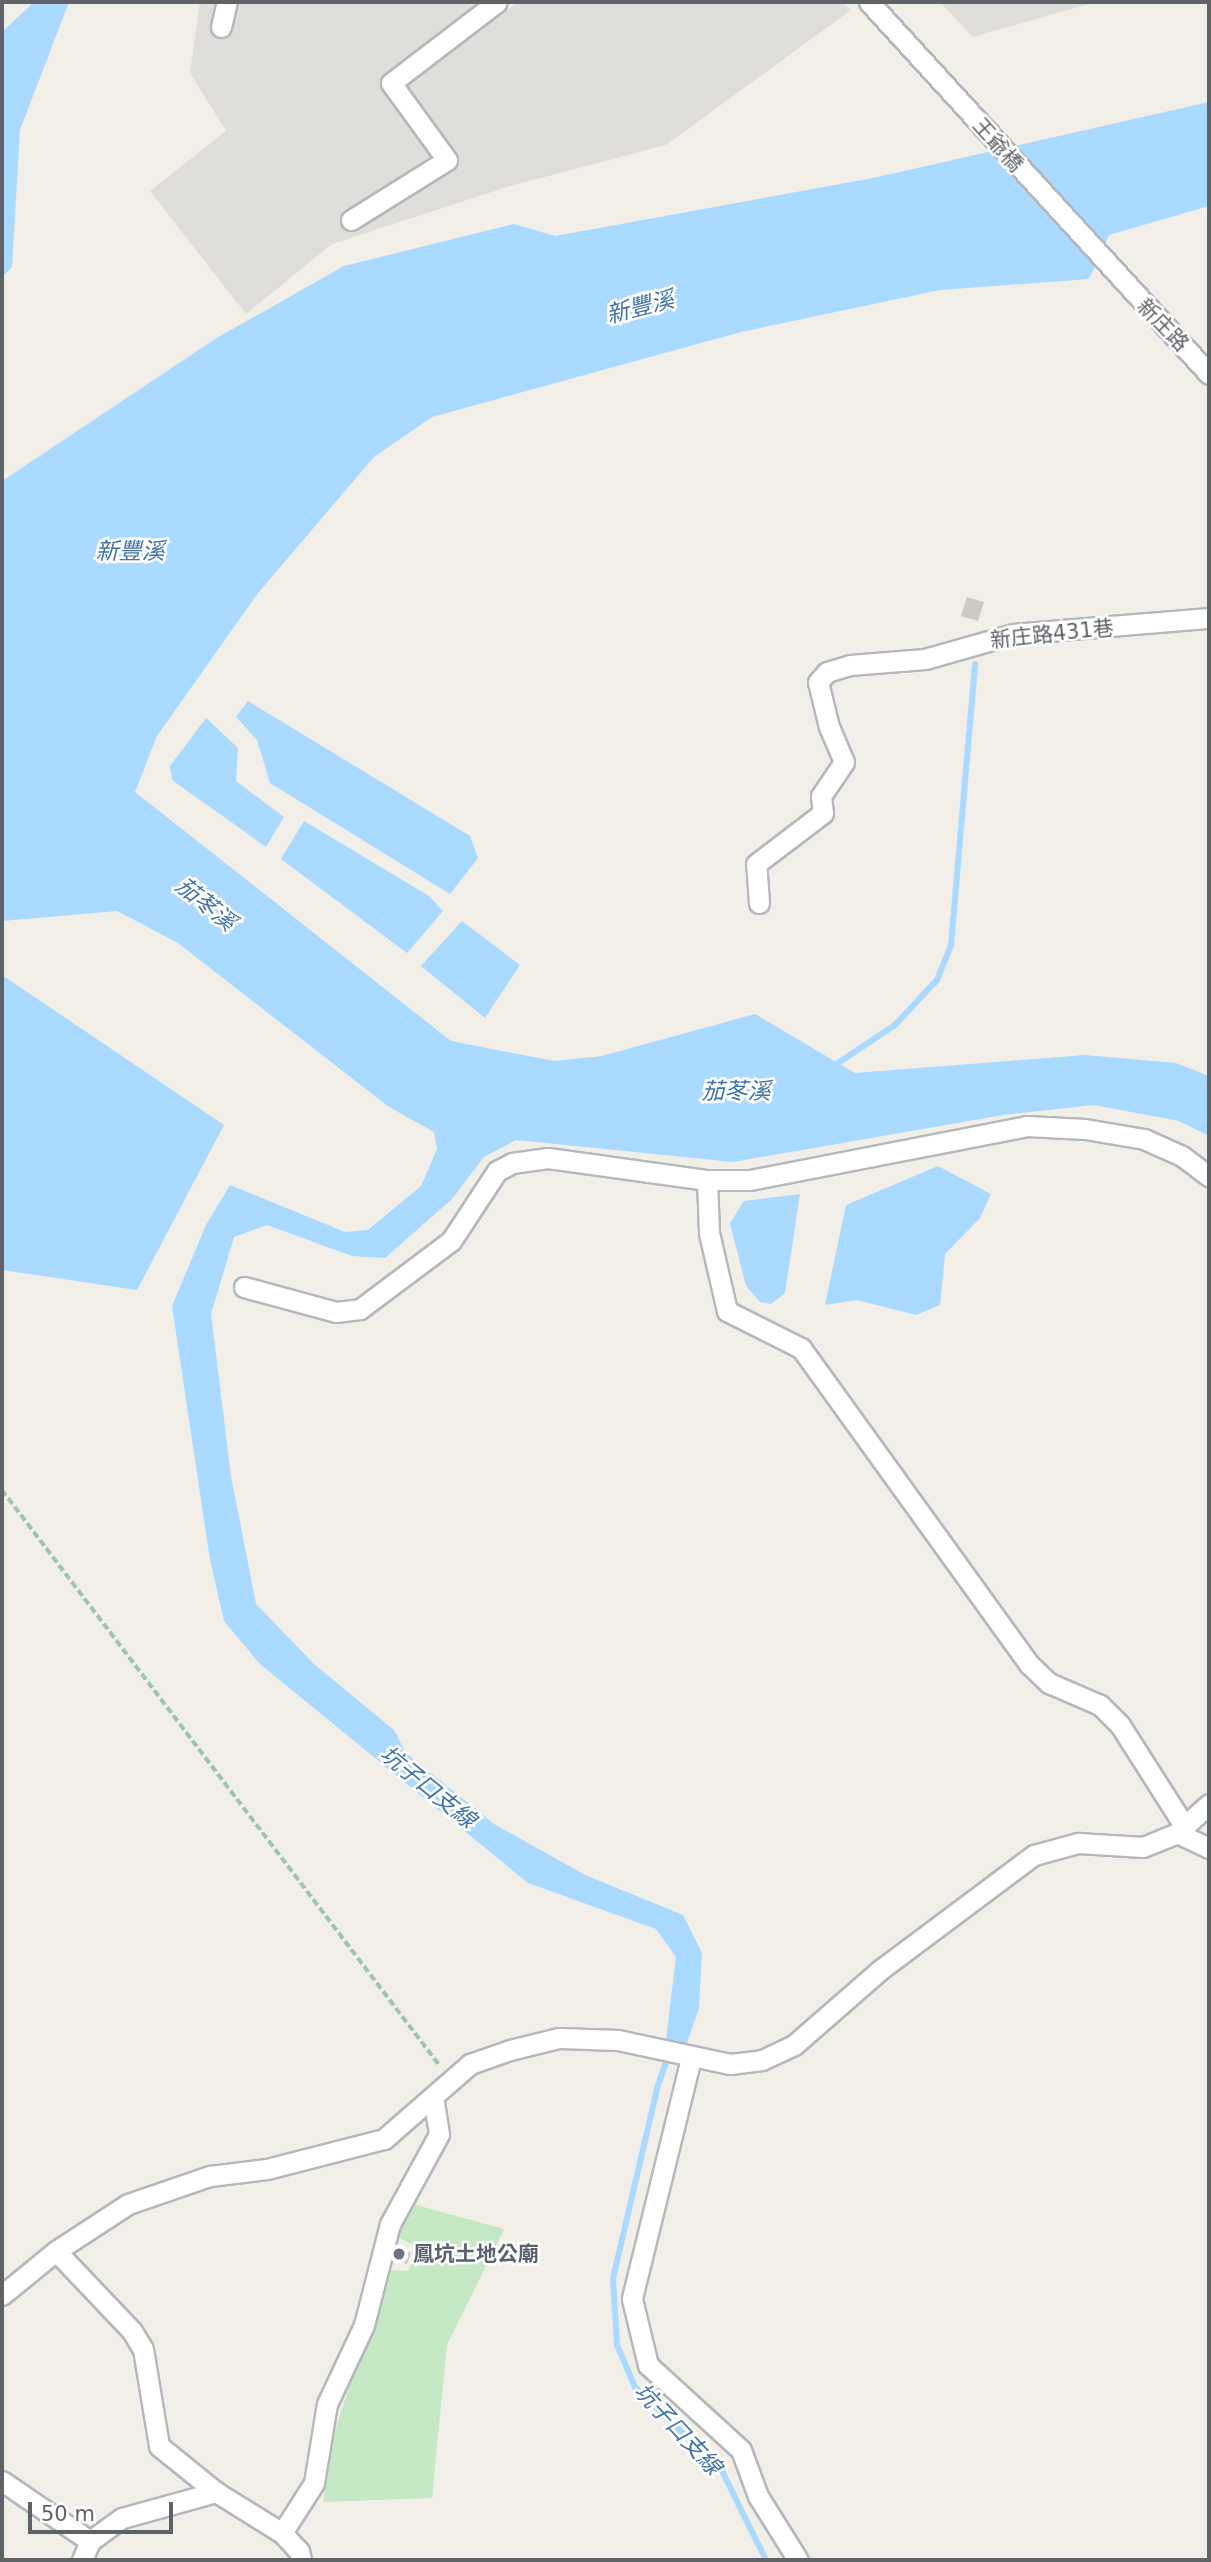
<!DOCTYPE html>
<meta charset="utf-8">
<style>
body{margin:0}
#map{position:relative;width:1211px;height:2562px;overflow:hidden;background:#f1efe8;font-family:"DejaVu Sans","Noto Sans TC",sans-serif}
div>[style]{position:absolute}
.industrial>*{inset:0;background:#e0deda}
.green>*{inset:0;background:#c5e8c5}
.water>*{inset:0;background:#aadaff}
.stream>*{height:6px;margin:-3px;padding:0 3px;transform-origin:3px;border-radius:3px;background:#aadaff}
.building>*{inset:0;background:#cccac5}
.path>*{height:3.5px;margin-top:-1.75px;transform-origin:0;background:repeating-linear-gradient(90deg,#9cc7a9 0 7px,transparent 0 10.5px)}
.roads{filter:drop-shadow(2px 0 #b5b8bc) drop-shadow(-2px 0 #b5b8bc) drop-shadow(0 2px #b5b8bc) drop-shadow(0 -2px #b5b8bc)}
.minor>*{height:19px;margin:-9.5px;padding:0 9.5px;transform-origin:9.5px;border-radius:9.5px;background:#fff}
.dots>*{width:19px;height:19px;translate:-50% -50%;box-sizing:border-box;border:4px solid #fff;border-radius:50%}
span{translate:-50% -50%;white-space:nowrap;text-align:center;line-height:1.15;-webkit-text-stroke:5px #fff;paint-order:stroke}
.street-label{font-size:21px;color:#5f6368}
.worship-label{font-size:21px;color:#5b616d;font-weight:700}
.left{translate:0 -50%;text-align:left}
.water-label{font-size:23px;color:#4174aa;font-style:italic}
.frame{position:absolute;inset:0;border:4px solid #5f6368;pointer-events:none}
.scale{position:absolute;left:28px;top:2502px;width:145px;height:32px;box-sizing:border-box;border:4px solid #5f6368;border-top:0;padding-left:9px;font-size:21px;line-height:24px;white-space:nowrap;color:#5f6368;-webkit-text-stroke:5px #fff;paint-order:stroke}
</style>
<div id="map">
<div class="industrial">
<div style="clip-path:polygon(200px 2px,481px 2px,409px 56px,423px 73px,518px 2px,843px 2px,851px 10px,666px 145px,510px 186px,332px 244px,246px 314px,150px 191px,226px 131px,190px 73px)"></div>
<div style="clip-path:polygon(940px 2px,1096px 2px,973px 37px)"></div>
</div>
<div class="green">
<div style="clip-path:polygon(409px 2203px,504px 2229px,447px 2345px,432px 2498px,323px 2502px,332px 2440px,387px 2270px,408px 2271px,419px 2248px,395px 2236px)"></div>
</div>
<div class="water">
<div style="clip-path:polygon(34px 2px,69px 2px,20px 130px,12px 267px,2px 277px,2px 32px)"></div>
<div style="clip-path:polygon(1209px 102px,1209px 206px,1109px 235px,1089px 279px,940px 290px,741px 332px,432px 417px,374px 457px,258px 593px,157px 736px,135px 792px,451px 1041px,554px 1061px,602px 1056px,755px 1014px,855px 1073px,1085px 1055px,1176px 1063px,1209px 1076px,1209px 1136px,1179px 1121px,1094px 1105px,1003px 1115px,733px 1162px,516px 1140px,484px 1157px,452px 1199px,385px 1258px,352px 1256px,267px 1225px,234px 1237px,211px 1314px,231px 1476px,256px 1604px,314px 1664px,394px 1730px,406px 1753px,494px 1824px,585px 1875px,683px 1915px,702px 1953px,699px 2008px,687px 2043px,666px 2040px,676px 1957px,656px 1929px,528px 1883px,260px 1664px,224px 1621px,210px 1560px,172px 1306px,206px 1225px,230px 1185px,345px 1232px,368px 1230px,421px 1186px,437px 1149px,434px 1132px,389px 1107px,178px 943px,117px 911px,2px 921px,2px 481px,215px 339px,344px 266px,514px 224px,555px 236px,873px 178px)"></div>
<div style="clip-path:polygon(248px 701px,470px 836px,478px 858px,450px 894px,270px 783px,257px 740px,236px 717px)"></div>
<div style="clip-path:polygon(206px 718px,238px 748px,236px 781px,284px 817px,266px 847px,172px 780px,170px 766px)"></div>
<div style="clip-path:polygon(304px 821px,429px 896px,443px 911px,407px 953px,281px 859px)"></div>
<div style="clip-path:polygon(462px 921px,520px 965px,485px 1018px,421px 966px)"></div>
<div style="clip-path:polygon(2px 975px,224px 1125px,137px 1290px,2px 1270px)"></div>
<div style="clip-path:polygon(938px 1166px,991px 1194px,980px 1218px,945px 1254px,940px 1305px,916px 1315px,857px 1300px,825px 1305px,846px 1205px)"></div>
<div style="clip-path:polygon(800px 1194px,785px 1293px,771px 1304px,760px 1302px,746px 1286px,730px 1223px,744px 1201px)"></div>
</div>
<div class="stream">
<div style="left:832px;top:1067px;width:76px;rotate:-33.7deg"></div>
<div style="left:895px;top:1025px;width:62px;rotate:-47deg"></div>
<div style="left:937px;top:980px;width:38px;rotate:-68deg"></div>
<div style="left:951px;top:945px;width:282px;rotate:-85.1deg"></div>
<div style="left:676px;top:2034px;width:54px;rotate:109.4deg"></div>
<div style="left:658px;top:2085px;width:199px;rotate:103.1deg"></div>
<div style="left:613px;top:2279px;width:66px;rotate:86.5deg"></div>
<div style="left:617px;top:2345px;width:46px;rotate:66.8deg"></div>
<div style="left:635px;top:2387px;width:121px;rotate:44deg"></div>
<div style="left:722px;top:2471px;width:99px;rotate:63.7deg"></div>
</div>
<div class="building">
<div style="clip-path:polygon(967px 597px,984px 602px,978px 621px,961px 616px)"></div>
<div style="clip-path:polygon(391px 2245px,411px 2253px,407px 2264px,387px 2256px)"></div>
</div>
<div class="path">
<div style="left:2px;top:1490px;width:724px;rotate:52.75deg"></div>
</div>
<div class="roads">
<div class="minor">
<div style="left:869px;top:2px;width:504px;rotate:47.57deg"></div>
<div style="left:221px;top:27px;width:26px;rotate:-77deg"></div>
<div style="left:351px;top:220px;width:113px;rotate:-32deg"></div>
<div style="left:447px;top:160px;width:95px;rotate:-126deg"></div>
<div style="left:391px;top:83px;width:133px;rotate:-37.4deg"></div>
<div style="left:759px;top:903px;width:39px;rotate:-94deg"></div>
<div style="left:756px;top:864px;width:84px;rotate:-37.3deg"></div>
<div style="left:823px;top:813px;width:17px;rotate:-97deg"></div>
<div style="left:821px;top:796px;width:41px;rotate:-55.9deg"></div>
<div style="left:844px;top:762px;width:38px;rotate:-113deg"></div>
<div style="left:829px;top:727px;width:46px;rotate:-103.7deg"></div>
<div style="left:818px;top:682px;width:13px;rotate:-48deg"></div>
<div style="left:827px;top:672px;width:24px;rotate:-17deg"></div>
<div style="left:850px;top:665px;width:75px;rotate:-4.6deg"></div>
<div style="left:925px;top:659px;width:91px;rotate:-15.9deg"></div>
<div style="left:1013px;top:634px;width:197px;rotate:-4.7deg"></div>
<div style="left:707px;top:1180px;width:53px;rotate:87.8deg"></div>
<div style="left:709px;top:1233px;width:80px;rotate:77deg"></div>
<div style="left:727px;top:1311px;width:83px;rotate:26.6deg"></div>
<div style="left:801px;top:1348px;width:390px;rotate:54.2deg"></div>
<div style="left:1029px;top:1664px;width:28px;rotate:44deg"></div>
<div style="left:1049px;top:1683px;width:56px;rotate:23.3deg"></div>
<div style="left:1100px;top:1705px;width:28px;rotate:45deg"></div>
<div style="left:1120px;top:1725px;width:121px;rotate:57.5deg"></div>
<div style="left:244px;top:1287px;width:95px;rotate:15.2deg"></div>
<div style="left:336px;top:1312px;width:24px;rotate:-7deg"></div>
<div style="left:360px;top:1309px;width:114px;rotate:-36.8deg"></div>
<div style="left:451px;top:1241px;width:84px;rotate:-56.7deg"></div>
<div style="left:497px;top:1171px;width:17px;rotate:-28deg"></div>
<div style="left:512px;top:1163px;width:36px;rotate:-8deg"></div>
<div style="left:548px;top:1158px;width:161px;rotate:7.9deg"></div>
<div style="left:707px;top:1180px;width:43px"></div>
<div style="left:750px;top:1180px;width:282px;rotate:-11deg"></div>
<div style="left:1027px;top:1126px;width:58px;rotate:3deg"></div>
<div style="left:1085px;top:1129px;width:60px;rotate:9.6deg"></div>
<div style="left:1144px;top:1139px;width:42px;rotate:24.1deg"></div>
<div style="left:1182px;top:1156px;width:34px;rotate:37deg"></div>
<div style="left:1177px;top:1833px;width:35px;rotate:25deg"></div>
<div style="left:691px;top:2058px;width:248px;rotate:103.8deg"></div>
<div style="left:632px;top:2299px;width:68px;rotate:76.4deg"></div>
<div style="left:648px;top:2365px;width:126px;rotate:42.4deg"></div>
<div style="left:741px;top:2450px;width:49px;rotate:69.7deg"></div>
<div style="left:758px;top:2496px;width:75px;rotate:58deg"></div>
<div style="left:56px;top:2251px;width:110px;rotate:46.5deg"></div>
<div style="left:132px;top:2331px;width:21px;rotate:59deg"></div>
<div style="left:143px;top:2349px;width:98px;rotate:80.6deg"></div>
<div style="left:159px;top:2446px;width:73px;rotate:38.9deg"></div>
<div style="left:216px;top:2492px;width:78px;rotate:31.8deg"></div>
<div style="left:282px;top:2533px;width:25px;rotate:47deg"></div>
<div style="left:299px;top:2551px;width:9px;rotate:77deg"></div>
<div style="left:2px;top:2295px;width:70px;rotate:-39.2deg"></div>
<div style="left:56px;top:2251px;width:86px;rotate:-33.1deg"></div>
<div style="left:128px;top:2204px;width:87px;rotate:-18.9deg"></div>
<div style="left:210px;top:2176px;width:57px;rotate:-7deg"></div>
<div style="left:267px;top:2169px;width:121px;rotate:-14.4deg"></div>
<div style="left:384px;top:2139px;width:114px;rotate:-41.1deg"></div>
<div style="left:470px;top:2064px;width:42px;rotate:-19.3deg"></div>
<div style="left:510px;top:2050px;width:50px;rotate:-13.8deg"></div>
<div style="left:559px;top:2038px;width:59px;rotate:1.9deg"></div>
<div style="left:618px;top:2040px;width:115px;rotate:12.1deg"></div>
<div style="left:730px;top:2064px;width:32px;rotate:-7deg"></div>
<div style="left:762px;top:2060px;width:35px;rotate:-25deg"></div>
<div style="left:794px;top:2045px;width:114px;rotate:-41.1deg"></div>
<div style="left:880px;top:1970px;width:192px;rotate:-36.8deg"></div>
<div style="left:1034px;top:1855px;width:46px;rotate:-15.3deg"></div>
<div style="left:1078px;top:1843px;width:65px;rotate:3.5deg"></div>
<div style="left:1143px;top:1847px;width:37px;rotate:-22deg"></div>
<div style="left:1177px;top:1833px;width:43px;rotate:-42.2deg"></div>
<div style="left:2px;top:2481px;width:107px;rotate:34.3deg"></div>
<div style="left:282px;top:2533px;width:59px;rotate:-57.4deg"></div>
<div style="left:314px;top:2483px;width:80px;rotate:-80.7deg"></div>
<div style="left:327px;top:2404px;width:87px;rotate:-64.9deg"></div>
<div style="left:364px;top:2325px;width:104px;rotate:-75.6deg"></div>
<div style="left:390px;top:2224px;width:102px;rotate:-61.4deg"></div>
<div style="left:439px;top:2134px;width:38px;rotate:-99deg"></div>
<div style="left:82px;top:2560px;width:21px;rotate:-67deg"></div>
<div style="left:90px;top:2541px;width:39px;rotate:-36deg"></div>
<div style="left:122px;top:2518px;width:98px;rotate:-15.5deg"></div>
</div>
</div>
<div class="dots">
<div style="left:399px;top:2254px;background:#6b7280"></div>
</div>
<div class="street-label">
<span style="left:998px;top:145px;rotate:48deg">王爺橋</span>
<span style="left:1163px;top:325px;rotate:46deg">新庄路</span>
<span style="left:1052px;top:634px;rotate:-6deg">新庄路431巷</span>
</div>
<div class="worship-label">
<span class="left" style="left:413px;top:2254px">鳳坑土地公廟</span>
</div>
<div class="water-label">
<span style="left:640px;top:307px;rotate:-14deg">新豐溪</span>
<span style="left:130px;top:551px">新豐溪</span>
<span style="left:206px;top:904px;rotate:39deg">茄苳溪</span>
<span style="left:736px;top:1091px">茄苳溪</span>
<span style="left:428px;top:1787px;rotate:39deg">坑子口支線</span>
<span style="left:678px;top:2429px;rotate:47deg">坑子口支線</span>
</div>
<div class="frame"></div>
<div class="scale">50 m</div>
</div>
